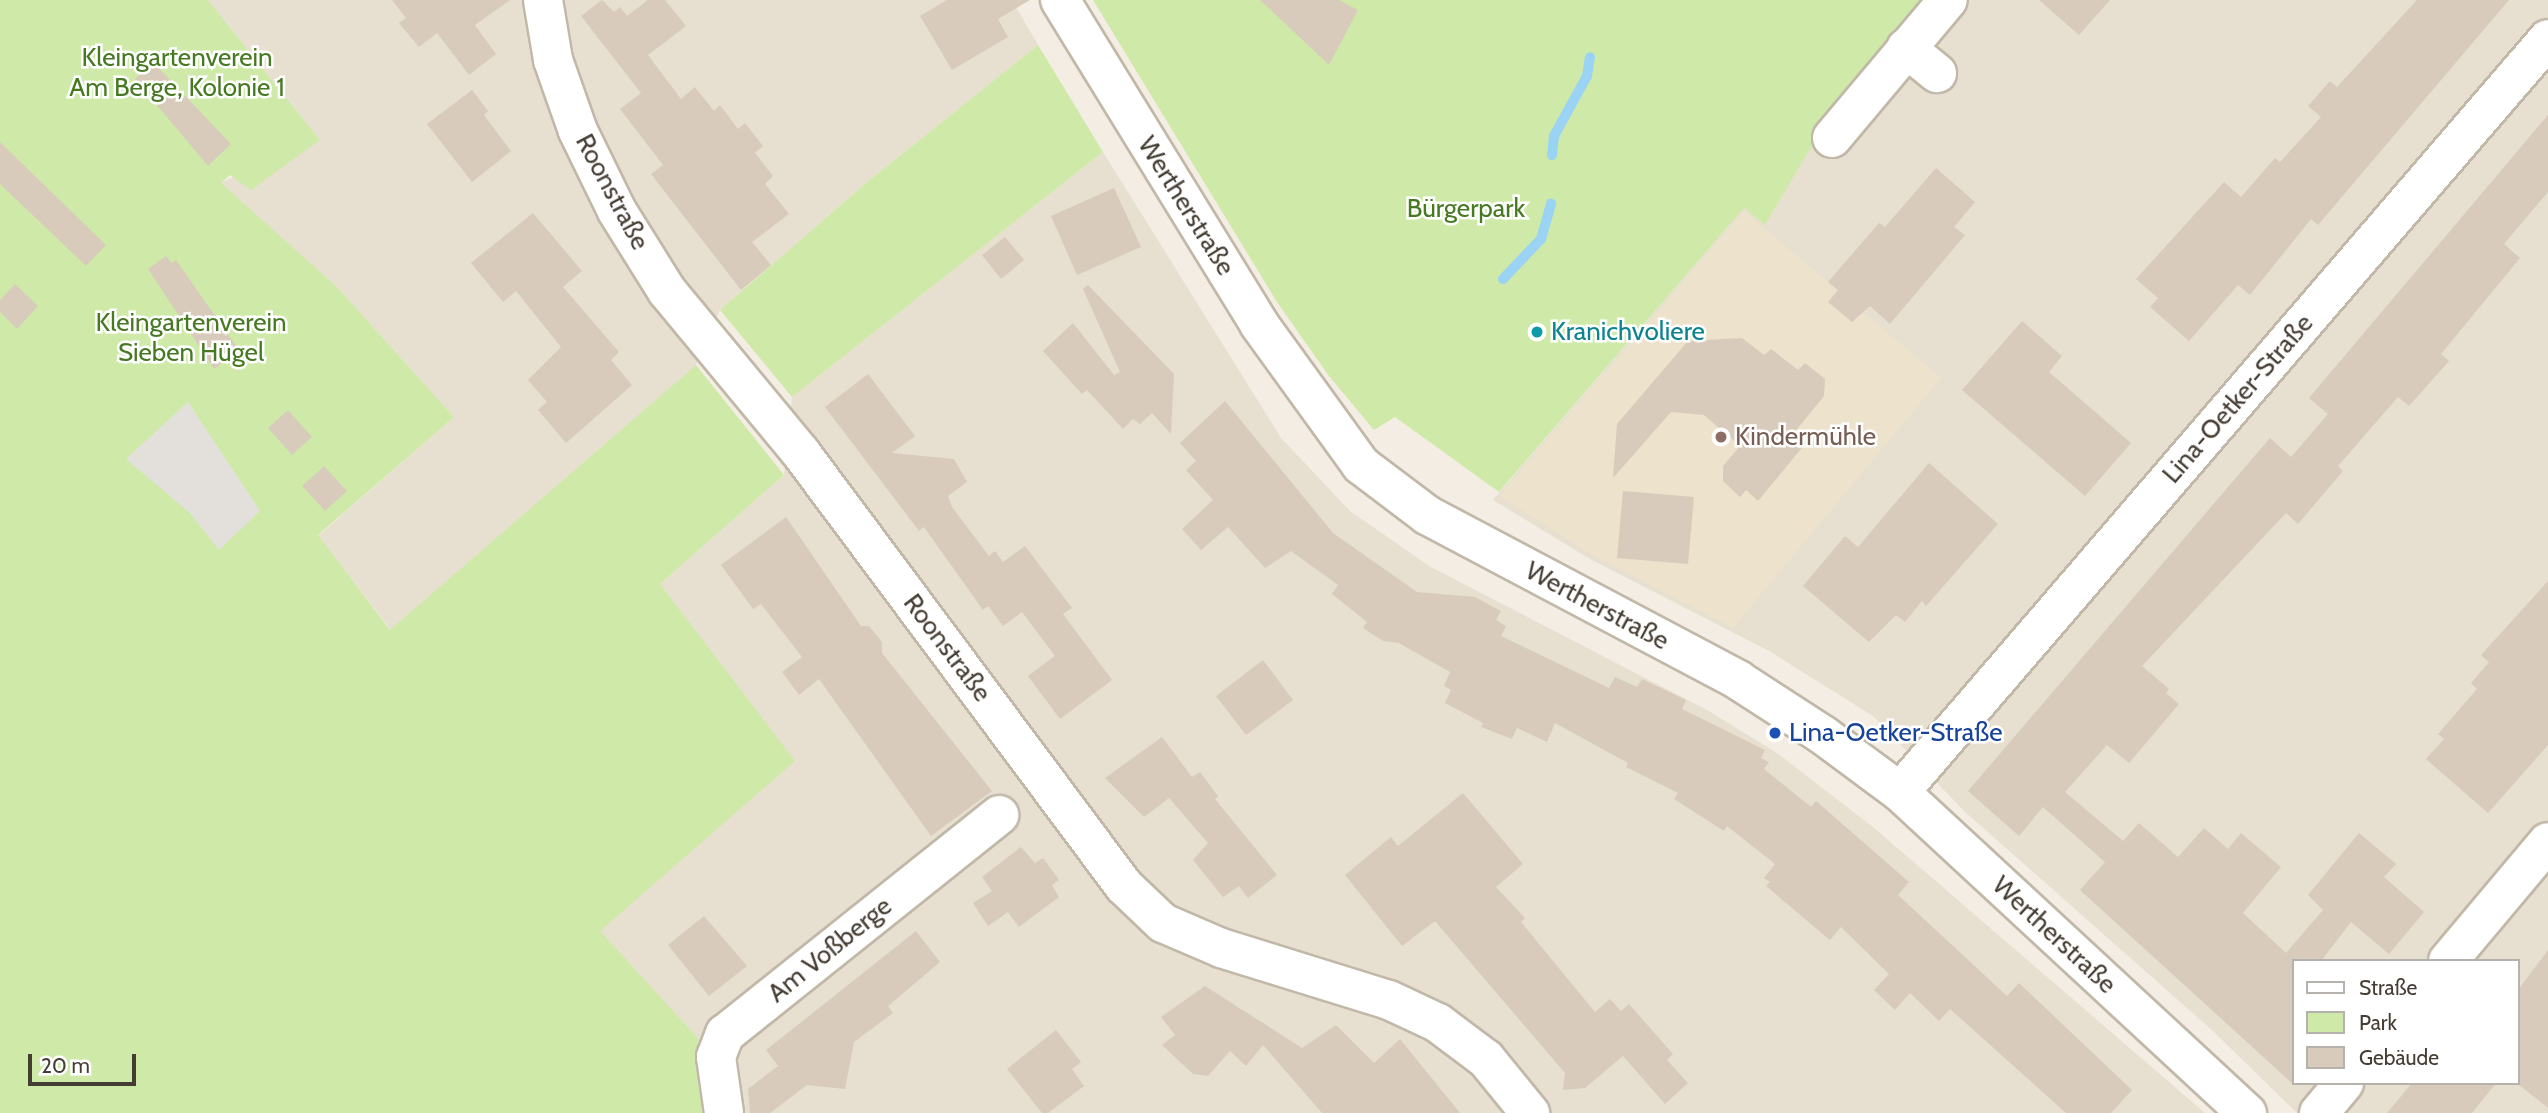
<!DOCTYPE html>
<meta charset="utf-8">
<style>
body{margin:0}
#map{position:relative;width:2548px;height:1113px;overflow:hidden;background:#f3ede3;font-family:Cabin,sans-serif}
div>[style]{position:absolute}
.residential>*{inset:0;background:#e7dfd0}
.education>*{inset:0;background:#ede2cc}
.green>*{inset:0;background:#cfeaa8}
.parking>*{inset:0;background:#e3e0dc}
.stream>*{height:10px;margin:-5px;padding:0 5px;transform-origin:5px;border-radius:5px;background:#9ad3f4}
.building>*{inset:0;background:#d8cbbb}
.roads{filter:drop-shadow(2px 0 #c1b8a8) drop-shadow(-2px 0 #c1b8a8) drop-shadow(0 2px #c1b8a8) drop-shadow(0 -2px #c1b8a8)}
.minor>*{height:38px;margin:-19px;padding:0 19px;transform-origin:19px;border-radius:19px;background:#fff}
.dots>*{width:19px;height:19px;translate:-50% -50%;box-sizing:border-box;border:4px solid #fff;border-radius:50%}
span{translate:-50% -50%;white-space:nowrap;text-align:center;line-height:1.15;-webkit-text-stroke:5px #fff;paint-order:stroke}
.park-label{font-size:26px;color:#477923}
.street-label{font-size:26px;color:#453d33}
.culture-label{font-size:26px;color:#0d838f}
.left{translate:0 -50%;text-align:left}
.education-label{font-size:26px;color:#785e54}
.transit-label{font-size:26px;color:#164399}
.legend{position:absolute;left:2292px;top:959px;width:228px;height:126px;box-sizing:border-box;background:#fff;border:2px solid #b5b1ad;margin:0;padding:9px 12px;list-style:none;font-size:21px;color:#453d33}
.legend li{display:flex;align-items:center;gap:14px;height:35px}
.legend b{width:35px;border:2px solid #b5b1ad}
.scale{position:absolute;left:28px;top:1054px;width:108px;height:32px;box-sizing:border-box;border:4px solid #453d33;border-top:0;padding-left:9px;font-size:21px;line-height:24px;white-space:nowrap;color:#453d33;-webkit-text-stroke:5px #fff;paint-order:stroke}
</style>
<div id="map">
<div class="residential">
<div style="clip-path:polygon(208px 0,1012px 0,1038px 45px,866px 183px,720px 310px,696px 365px,391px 630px,318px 536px,454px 417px,337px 287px,220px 183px,320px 140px)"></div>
<div style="clip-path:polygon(evenodd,1926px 0,2548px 0,2548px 1113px,2297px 1113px,2213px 1031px,1964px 811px,1873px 716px,1771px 652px,1590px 559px,1493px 500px,1744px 208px,1765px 225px,1822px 127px,1818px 123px,1926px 0,2294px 961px,2518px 961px,2518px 1083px,2294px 1083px,2294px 961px)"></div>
<div style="clip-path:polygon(1103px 152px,1281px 438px,1350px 511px,1429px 566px,1707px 710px,1777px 753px,1873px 827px,2205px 1113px,729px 1113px,697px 1037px,599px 931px,794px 761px,660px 584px,784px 475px,792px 397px)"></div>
</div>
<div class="education">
<div style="clip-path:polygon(1744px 211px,1941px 378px,1733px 628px,1594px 556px,1499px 496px)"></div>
</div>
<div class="green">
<div style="clip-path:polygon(0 0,208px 0,320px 140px,251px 190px,230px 175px,221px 183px,337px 287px,454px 417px,318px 535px,390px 630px,696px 365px,784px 475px,660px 584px,795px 761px,600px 931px,697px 1037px,719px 1079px,729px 1113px,0 1113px)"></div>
<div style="clip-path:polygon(1093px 0,1926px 0,1818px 123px,1823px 127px,1765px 225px,1744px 208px,1499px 492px,1395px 417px,1374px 430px,1329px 376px,1277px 302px)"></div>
<div style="clip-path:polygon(1038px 45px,1103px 152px,792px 397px,720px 310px,866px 183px)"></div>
</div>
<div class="parking">
<div style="clip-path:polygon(188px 402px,260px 511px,219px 550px,190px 513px,126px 459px)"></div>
</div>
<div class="stream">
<div style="left:1552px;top:155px;width:19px;rotate:-84deg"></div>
<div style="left:1554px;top:136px;width:68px;rotate:-61.2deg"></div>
<div style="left:1587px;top:76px;width:19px;rotate:-81deg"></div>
<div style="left:1503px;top:279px;width:55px;rotate:-46.5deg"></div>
<div style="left:1541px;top:239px;width:37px;rotate:-74deg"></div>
</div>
<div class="building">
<div style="clip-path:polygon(392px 0,510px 0,475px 25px,496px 54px,469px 75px,437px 33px,419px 47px,399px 23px,406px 18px)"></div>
<div style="clip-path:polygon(602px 0,614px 12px,620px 7px,627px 16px,648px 0,665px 0,686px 26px,648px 55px,681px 99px,695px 87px,714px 111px,720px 105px,738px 129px,745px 123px,763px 146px,755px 153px,773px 176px,765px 184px,789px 214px,752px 242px,771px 265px,741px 290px,651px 174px,663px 165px,620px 109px,641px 93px,581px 16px)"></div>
<div style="clip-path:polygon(947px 0,1030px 0,998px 19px,1008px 37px,952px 70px,920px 16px)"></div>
<div style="clip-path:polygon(1260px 0,1339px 0,1358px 10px,1329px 65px)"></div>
<div style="clip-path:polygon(2039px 0,2110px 0,2079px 35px)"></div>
<div style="clip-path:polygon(2417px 0,2509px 0,2318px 225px,2311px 219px,2250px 295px,2238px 285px,2189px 341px,2150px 307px,2158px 298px,2136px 279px,2224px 182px,2241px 197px,2275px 158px,2280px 162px,2321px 117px,2308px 106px,2330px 81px,2337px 87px)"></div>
<div style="clip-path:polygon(153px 62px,231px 144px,208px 166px,135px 79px)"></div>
<div style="clip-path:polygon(472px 90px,488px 111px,484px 115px,511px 151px,472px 182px,427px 124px)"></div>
<div style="clip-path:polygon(2548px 115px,2548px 192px,2504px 244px,2520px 258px,2441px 354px,2449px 361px,2409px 406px,2398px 397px,2338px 466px,2343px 471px,2298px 524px,2286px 513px,2142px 666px,2169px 689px,2166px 693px,2179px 704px,2129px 763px,2107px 745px,2065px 792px,2123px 841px,2139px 823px,2178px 857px,2204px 828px,2228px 849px,2241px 833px,2281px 867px,2243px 913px,2286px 953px,2323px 910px,2308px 895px,2359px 833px,2396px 864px,2384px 877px,2424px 912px,2389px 954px,2351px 922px,2321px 961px,2294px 961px,2294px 1085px,2080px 890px,2105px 862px,2043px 807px,2019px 836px,1968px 791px,2270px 438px,2291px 457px,2328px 414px,2309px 398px)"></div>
<div style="clip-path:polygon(0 142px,106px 245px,86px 266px,0 184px)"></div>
<div style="clip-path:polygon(1936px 168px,1975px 202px,1954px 227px,1965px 235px,1890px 324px,1870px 306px,1852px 322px,1828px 302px,1838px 290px,1828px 282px,1879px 223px,1885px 227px)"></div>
<div style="clip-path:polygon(1114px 188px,1141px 247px,1077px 275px,1051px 216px)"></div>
<div style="clip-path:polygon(533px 213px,582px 271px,563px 287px,619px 352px,611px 360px,632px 385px,566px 443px,538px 410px,547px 402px,528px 380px,561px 347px,516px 291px,503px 302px,471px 263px)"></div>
<div style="clip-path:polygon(1005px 237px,1024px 260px,1001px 279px,982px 255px)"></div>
<div style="clip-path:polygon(166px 256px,172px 263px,176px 260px,239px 350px,214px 369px,148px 269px)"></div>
<div style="clip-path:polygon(15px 284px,38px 306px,17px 329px,0 312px,0 300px)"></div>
<div style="clip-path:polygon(1088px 285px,1174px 374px,1171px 434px,1152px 413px,1140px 424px,1133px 419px,1123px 429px,1087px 390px,1082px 394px,1043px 351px,1073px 323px,1114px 375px,1120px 372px,1083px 289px)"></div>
<div style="clip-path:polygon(2022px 321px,2062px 356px,2049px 372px,2131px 443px,2085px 496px,1962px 390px)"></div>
<div style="clip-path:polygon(1742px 338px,1764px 355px,1771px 349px,1798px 370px,1805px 363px,1825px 379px,1824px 396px,1794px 433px,1806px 443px,1758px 501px,1746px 490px,1740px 497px,1723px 481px,1723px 466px,1740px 446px,1704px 415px,1671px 412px,1613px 478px,1617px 424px,1688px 341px)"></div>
<div style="clip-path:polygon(868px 374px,915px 436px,892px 453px,954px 459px,967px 482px,948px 496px,952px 507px,989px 556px,995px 551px,1003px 562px,1025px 546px,1072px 608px,1063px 614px,1112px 680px,1060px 719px,1028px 676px,1055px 656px,1022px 612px,1003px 626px,988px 606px,983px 610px,924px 527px,919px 531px,825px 407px)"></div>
<div style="clip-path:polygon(1225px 401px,1333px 533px,1417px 592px,1475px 597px,1501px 611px,1496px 620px,1506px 626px,1501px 636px,1609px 688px,1615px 677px,1637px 687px,1642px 679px,1686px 700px,1682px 709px,1765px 750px,1761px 758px,1769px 762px,1764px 769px,1811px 807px,1816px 801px,1909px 882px,1898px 895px,2007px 996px,2019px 983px,2132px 1090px,2111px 1113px,2066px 1113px,1950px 1009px,1939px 1021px,1910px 993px,1895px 1010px,1874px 990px,1889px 974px,1841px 927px,1830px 940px,1766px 886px,1770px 882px,1764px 878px,1775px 864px,1727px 826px,1724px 831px,1674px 799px,1678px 793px,1626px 767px,1628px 763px,1555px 723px,1547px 742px,1517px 728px,1512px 739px,1481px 727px,1483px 723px,1445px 703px,1451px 690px,1444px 686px,1450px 672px,1399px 643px,1383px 641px,1363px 628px,1367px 622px,1332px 594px,1338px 585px,1291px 551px,1265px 568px,1228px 527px,1201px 550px,1182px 529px,1213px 500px,1186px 470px,1196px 461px,1180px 443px)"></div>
<div style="clip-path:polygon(288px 410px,312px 437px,292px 455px,268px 428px)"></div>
<div style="clip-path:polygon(1929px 463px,1998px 524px,1926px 606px,1922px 601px,1905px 622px,1896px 615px,1869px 642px,1803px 586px,1845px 536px,1858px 547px)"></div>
<div style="clip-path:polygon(324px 466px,347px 491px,325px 511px,302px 486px)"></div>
<div style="clip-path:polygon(1623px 491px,1694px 497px,1688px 564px,1617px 558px)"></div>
<div style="clip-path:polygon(786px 517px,861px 626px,869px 626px,882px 642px,882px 653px,992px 791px,931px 836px,819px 679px,799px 695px,782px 672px,802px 657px,761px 604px,753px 609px,721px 565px)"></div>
<div style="clip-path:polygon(2548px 581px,2548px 745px,2488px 813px,2426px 759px,2444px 739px,2438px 734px,2477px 689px,2471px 683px,2489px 662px,2481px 655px)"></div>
<div style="clip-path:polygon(1263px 660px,1293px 700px,1246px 735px,1216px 696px)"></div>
<div style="clip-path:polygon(1162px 737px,1192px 777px,1200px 772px,1218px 796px,1215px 799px,1277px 875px,1248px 898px,1239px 886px,1223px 897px,1193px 860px,1208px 843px,1169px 798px,1144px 817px,1105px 778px)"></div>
<div style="clip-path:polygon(1463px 793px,1523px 864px,1496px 887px,1525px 918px,1521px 922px,1595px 1012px,1610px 999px,1621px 1011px,1629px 1004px,1673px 1054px,1667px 1060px,1688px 1083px,1665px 1104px,1623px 1056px,1585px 1088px,1563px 1090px,1565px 1073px,1435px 921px,1402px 946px,1345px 875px,1391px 837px,1398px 846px)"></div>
<div style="clip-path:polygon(1021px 847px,1035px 863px,1043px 858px,1059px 880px,1052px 885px,1059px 897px,1019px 927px,1008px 912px,988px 926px,973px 903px,992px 891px,982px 877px)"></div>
<div style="clip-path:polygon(704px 916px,747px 966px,709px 996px,668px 945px)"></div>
<div style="clip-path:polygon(916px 931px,940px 962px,888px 1006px,893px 1013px,854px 1042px,845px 1089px,807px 1085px,770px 1113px,750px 1113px,748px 1089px,778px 1066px,766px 1050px)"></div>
<div style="clip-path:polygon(2548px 950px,2548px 1108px,2518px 1084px,2518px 990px)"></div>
<div style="clip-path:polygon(1205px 986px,1302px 1048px,1336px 1025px,1374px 1063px,1400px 1039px,1460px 1113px,1322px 1113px,1263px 1045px,1246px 1066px,1230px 1051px,1208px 1076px,1193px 1074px,1162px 1045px,1175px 1035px,1161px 1017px)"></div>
<div style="clip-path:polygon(1056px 1030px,1081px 1062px,1072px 1069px,1084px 1086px,1048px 1113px,1042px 1113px,1007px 1069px)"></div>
<div style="clip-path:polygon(2412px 1083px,2496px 1083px,2472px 1113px,2387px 1113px)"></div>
</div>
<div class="roads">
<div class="minor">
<div style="left:543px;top:0;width:61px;rotate:80.5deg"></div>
<div style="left:553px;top:60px;width:75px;rotate:70.6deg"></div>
<div style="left:578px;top:131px;width:89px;rotate:64deg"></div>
<div style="left:617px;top:211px;width:94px;rotate:58deg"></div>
<div style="left:667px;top:291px;width:210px;rotate:50.4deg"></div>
<div style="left:801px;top:453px;width:540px;rotate:53.28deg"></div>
<div style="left:1124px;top:886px;width:54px;rotate:43.5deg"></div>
<div style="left:1163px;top:923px;width:63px;rotate:23.3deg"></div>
<div style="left:1221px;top:948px;width:176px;rotate:17.2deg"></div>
<div style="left:1389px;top:1000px;width:54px;rotate:25.1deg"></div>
<div style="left:1438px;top:1023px;width:60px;rotate:36.9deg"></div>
<div style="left:1486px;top:1059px;width:70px;rotate:50.8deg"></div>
<div style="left:1060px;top:0;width:380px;rotate:58.4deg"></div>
<div style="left:1259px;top:324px;width:174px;rotate:54.1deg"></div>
<div style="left:1361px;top:465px;width:83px;rotate:37.1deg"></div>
<div style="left:1427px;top:515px;width:352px;rotate:27.9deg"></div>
<div style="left:1738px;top:680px;width:101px;rotate:32.9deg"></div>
<div style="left:1823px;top:735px;width:96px;rotate:36.5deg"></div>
<div style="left:1900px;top:792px;width:473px;rotate:42.8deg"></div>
<div style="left:1906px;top:48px;width:40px;rotate:39deg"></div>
<div style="left:1832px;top:138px;width:180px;rotate:-50deg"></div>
<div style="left:1900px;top:792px;width:993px;rotate:-49.29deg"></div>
<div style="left:2448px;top:961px;width:155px;rotate:-50deg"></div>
<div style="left:724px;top:1113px;width:57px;rotate:-98.1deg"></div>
<div style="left:716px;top:1057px;width:25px;rotate:-69deg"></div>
<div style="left:725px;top:1034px;width:351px;rotate:-38.6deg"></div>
<div style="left:2319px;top:1113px;width:39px;rotate:-50deg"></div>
</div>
</div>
<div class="dots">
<div style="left:1537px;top:332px;background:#0f9aa8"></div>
<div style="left:1721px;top:437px;background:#8d6e63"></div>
<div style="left:1775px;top:733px;background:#1a4fb4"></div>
</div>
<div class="park-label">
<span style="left:177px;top:73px">Kleingartenverein<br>Am Berge, Kolonie 1</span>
<span style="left:1466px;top:209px">Bürgerpark</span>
<span style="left:191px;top:338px">Kleingartenverein<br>Sieben Hügel</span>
</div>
<div class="street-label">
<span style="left:612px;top:192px;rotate:62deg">Roonstraße</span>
<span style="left:1186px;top:206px;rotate:58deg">Wertherstraße</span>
<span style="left:2238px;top:399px;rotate:-49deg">Lina-Oetker-Straße</span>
<span style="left:1597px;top:606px;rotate:28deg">Wertherstraße</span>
<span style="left:947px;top:648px;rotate:53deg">Roonstraße</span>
<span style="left:2054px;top:935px;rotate:43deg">Wertherstraße</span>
<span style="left:830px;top:950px;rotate:-39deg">Am Voßberge</span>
</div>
<div class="culture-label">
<span class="left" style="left:1551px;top:332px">Kranichvoliere</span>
</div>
<div class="education-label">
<span class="left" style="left:1735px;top:437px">Kindermühle</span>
</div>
<div class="transit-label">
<span class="left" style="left:1789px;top:733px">Lina-Oetker-Straße</span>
</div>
<ul class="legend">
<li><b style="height:9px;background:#fff"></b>Straße</li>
<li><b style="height:19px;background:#cfeaa8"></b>Park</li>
<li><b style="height:19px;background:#d8cbbb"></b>Gebäude</li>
</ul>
<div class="scale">20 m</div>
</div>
